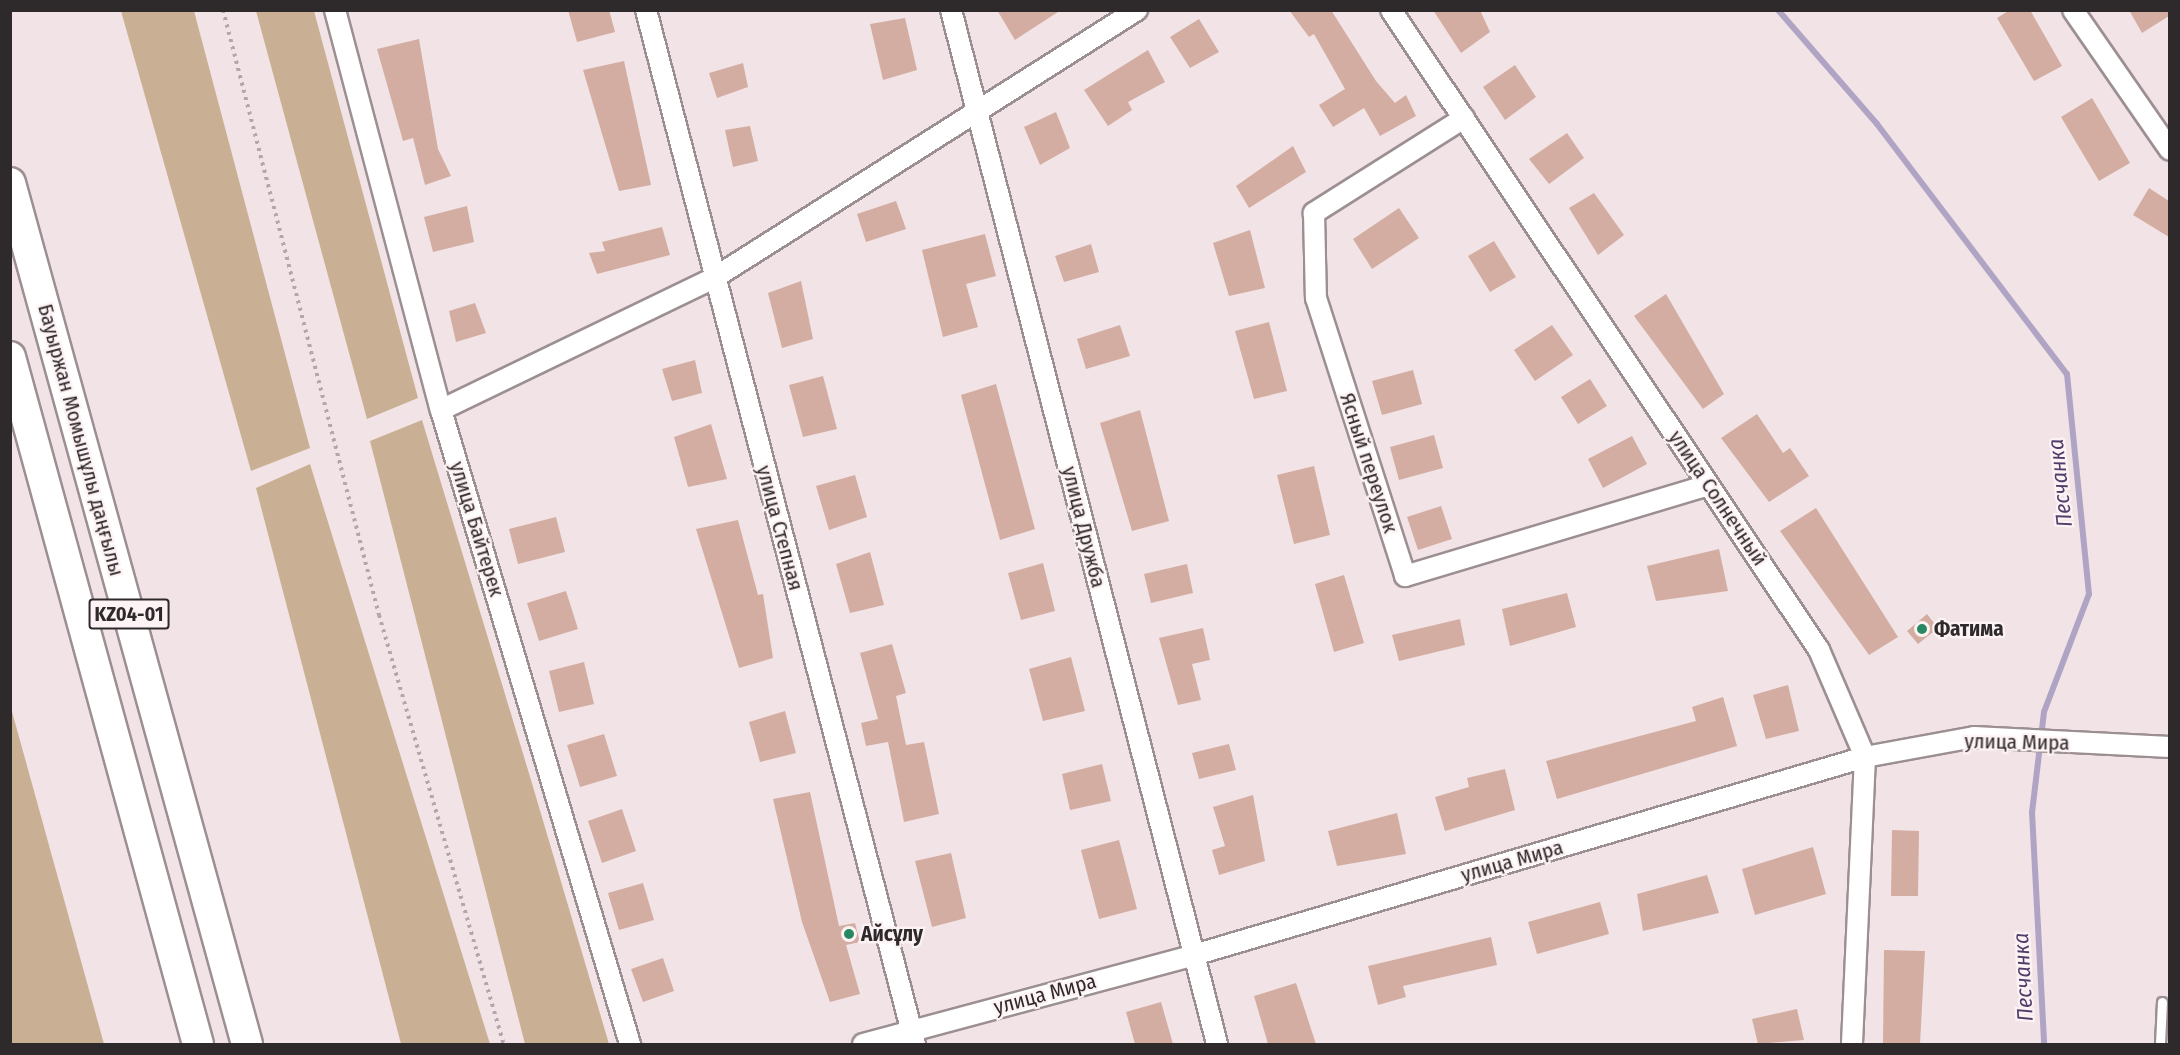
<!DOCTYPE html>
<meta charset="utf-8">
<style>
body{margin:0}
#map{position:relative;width:2180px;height:1055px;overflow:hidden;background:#f2e4e6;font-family:"Fira Sans Condensed",sans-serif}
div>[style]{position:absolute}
.forest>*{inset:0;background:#c9b095}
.stream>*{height:6px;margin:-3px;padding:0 3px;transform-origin:3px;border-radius:3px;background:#b0a4c4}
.building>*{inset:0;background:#d3ada2}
.path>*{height:4px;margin-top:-2px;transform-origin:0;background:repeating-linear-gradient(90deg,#b2a7a9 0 3px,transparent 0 7.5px)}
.roads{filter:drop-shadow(2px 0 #9c8f92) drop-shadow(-2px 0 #9c8f92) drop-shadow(0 2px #9c8f92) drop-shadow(0 -2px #9c8f92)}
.lane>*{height:9px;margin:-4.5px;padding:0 4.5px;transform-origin:4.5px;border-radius:4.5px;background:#fff}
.street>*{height:20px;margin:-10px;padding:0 10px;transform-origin:10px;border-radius:10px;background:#fff}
.primary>*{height:30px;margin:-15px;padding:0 15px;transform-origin:15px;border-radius:15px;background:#fff}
.dots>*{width:16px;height:16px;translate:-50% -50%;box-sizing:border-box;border:3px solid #fdf2f4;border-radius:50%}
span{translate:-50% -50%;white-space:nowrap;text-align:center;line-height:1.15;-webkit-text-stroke:4.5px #fdf2f4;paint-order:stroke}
.shield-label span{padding:2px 4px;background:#fdf2f4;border:2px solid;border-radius:4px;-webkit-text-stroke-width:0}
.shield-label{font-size:20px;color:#2e292a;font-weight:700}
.street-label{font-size:21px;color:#2e292a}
.poi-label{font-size:21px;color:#2e292a;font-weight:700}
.left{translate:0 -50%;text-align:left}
.water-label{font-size:22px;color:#503d6a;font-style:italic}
.frame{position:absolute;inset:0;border:12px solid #2e292a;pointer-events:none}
</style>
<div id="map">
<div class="forest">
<div style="clip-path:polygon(121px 11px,194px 11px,310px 448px,251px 471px)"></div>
<div style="clip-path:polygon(256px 11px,314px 11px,418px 398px,367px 419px)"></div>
<div style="clip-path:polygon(422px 420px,531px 780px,609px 1044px,525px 1044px,370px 441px)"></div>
<div style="clip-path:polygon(310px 464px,490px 1044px,401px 1044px,256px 488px)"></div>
<div style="clip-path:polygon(11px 708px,104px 1044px,11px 1044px)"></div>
</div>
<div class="stream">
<div style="left:1778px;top:10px;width:151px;rotate:49deg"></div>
<div style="left:1877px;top:124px;width:314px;rotate:52.8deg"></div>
<div style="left:2067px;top:374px;width:221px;rotate:84.3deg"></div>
<div style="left:2089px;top:594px;width:126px;rotate:110.9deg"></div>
<div style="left:2044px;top:712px;width:101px;rotate:96.8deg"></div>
<div style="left:2032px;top:812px;width:232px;rotate:87deg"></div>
</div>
<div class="building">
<div style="clip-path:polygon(568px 10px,609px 10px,615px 32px,577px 42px)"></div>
<div style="clip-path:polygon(997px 10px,1061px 10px,1015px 40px)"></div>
<div style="clip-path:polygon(1289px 10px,1331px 10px,1376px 81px,1395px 103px,1406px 95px,1416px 116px,1380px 136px,1364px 108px,1333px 127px,1319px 105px,1345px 89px,1314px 34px,1309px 37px)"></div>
<div style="clip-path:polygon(1433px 10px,1480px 10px,1490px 32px,1461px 53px)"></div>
<div style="clip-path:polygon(2010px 10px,2030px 10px,2062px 66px,2034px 81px,1997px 18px)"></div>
<div style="clip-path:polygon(2129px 10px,2169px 10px,2169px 16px,2142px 33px)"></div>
<div style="clip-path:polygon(905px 18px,917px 70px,883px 80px,870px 24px)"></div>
<div style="clip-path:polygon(1199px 19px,1219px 52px,1190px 68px,1170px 37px)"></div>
<div style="clip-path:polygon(419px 39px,438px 149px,451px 176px,425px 185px,413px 138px,403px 141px,377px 49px)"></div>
<div style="clip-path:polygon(1148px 50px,1165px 82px,1128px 102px,1132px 110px,1108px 126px,1084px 90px)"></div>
<div style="clip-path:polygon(624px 61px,651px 185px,619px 191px,583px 70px)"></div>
<div style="clip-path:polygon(743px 63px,748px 87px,717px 98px,709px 73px)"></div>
<div style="clip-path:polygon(1515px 65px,1536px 97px,1505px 120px,1483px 87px)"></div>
<div style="clip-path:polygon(2092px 98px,2130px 163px,2099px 181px,2061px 117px)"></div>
<div style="clip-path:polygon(1056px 112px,1070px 148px,1040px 165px,1024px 127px)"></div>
<div style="clip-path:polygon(750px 126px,758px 161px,733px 167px,725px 130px)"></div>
<div style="clip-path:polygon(1567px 133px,1584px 158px,1549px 184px,1529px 159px)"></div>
<div style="clip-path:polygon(1293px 146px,1306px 172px,1249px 208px,1236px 186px)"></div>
<div style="clip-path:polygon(2149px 188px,2169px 201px,2169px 237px,2133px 215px)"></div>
<div style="clip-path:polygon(1594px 193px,1624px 235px,1598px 255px,1569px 208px)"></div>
<div style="clip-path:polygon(896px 201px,906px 229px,866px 242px,857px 214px)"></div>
<div style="clip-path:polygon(467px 206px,474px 242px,433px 252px,424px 217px)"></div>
<div style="clip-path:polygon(1399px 208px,1419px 238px,1372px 269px,1353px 239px)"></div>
<div style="clip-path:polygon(662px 227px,670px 255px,597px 274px,589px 253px,605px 251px,602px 242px)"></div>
<div style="clip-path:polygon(1250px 230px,1265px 288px,1229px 296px,1213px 243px)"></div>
<div style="clip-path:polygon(985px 234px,996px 276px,966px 284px,978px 327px,943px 337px,922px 250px)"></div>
<div style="clip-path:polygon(1494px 241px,1516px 277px,1490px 292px,1468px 256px)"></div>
<div style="clip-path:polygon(1091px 244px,1099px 272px,1064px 282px,1055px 256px)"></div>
<div style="clip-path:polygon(801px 281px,813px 339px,782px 348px,768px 293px)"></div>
<div style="clip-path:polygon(1666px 294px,1724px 394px,1703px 409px,1634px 316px)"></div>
<div style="clip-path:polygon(475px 303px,486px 333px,456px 342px,449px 311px)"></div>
<div style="clip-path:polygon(1269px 322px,1287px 391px,1254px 399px,1235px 331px)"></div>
<div style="clip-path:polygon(1120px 325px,1130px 356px,1086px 369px,1077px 339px)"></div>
<div style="clip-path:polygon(1552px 325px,1573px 355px,1535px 381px,1514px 350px)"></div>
<div style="clip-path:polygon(695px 360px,702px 393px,672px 401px,662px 369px)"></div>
<div style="clip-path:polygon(1413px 370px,1422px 404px,1382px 415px,1372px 381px)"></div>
<div style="clip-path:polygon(823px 376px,837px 429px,803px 437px,789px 385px)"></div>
<div style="clip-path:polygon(1590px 379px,1607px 406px,1578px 424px,1561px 397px)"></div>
<div style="clip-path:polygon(996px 384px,1035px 529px,1000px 540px,961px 395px)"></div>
<div style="clip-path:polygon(1140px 410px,1169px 521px,1132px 531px,1100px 423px)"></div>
<div style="clip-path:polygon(1757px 414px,1783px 453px,1790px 448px,1809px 476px,1769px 502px,1721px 438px)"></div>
<div style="clip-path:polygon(711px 424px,727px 479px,688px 487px,674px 437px)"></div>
<div style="clip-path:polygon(1434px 435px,1443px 468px,1399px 480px,1390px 447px)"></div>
<div style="clip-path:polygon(1632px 436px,1647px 464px,1603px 488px,1588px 459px)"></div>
<div style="clip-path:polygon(1314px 466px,1330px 535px,1294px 544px,1277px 475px)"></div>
<div style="clip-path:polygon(855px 475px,867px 517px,829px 530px,816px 486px)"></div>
<div style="clip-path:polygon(1441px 506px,1452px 539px,1418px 550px,1407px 517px)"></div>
<div style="clip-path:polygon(1816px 508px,1898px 637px,1869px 655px,1780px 531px)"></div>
<div style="clip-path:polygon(556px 517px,565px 552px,518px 564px,509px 529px)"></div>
<div style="clip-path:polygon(738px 520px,758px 595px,763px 594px,773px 658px,739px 668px,696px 529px)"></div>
<div style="clip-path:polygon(1719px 549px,1728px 591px,1656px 601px,1647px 566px)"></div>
<div style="clip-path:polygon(870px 552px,884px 605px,850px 613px,836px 564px)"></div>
<div style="clip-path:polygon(1043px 563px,1055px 611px,1021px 620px,1008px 573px)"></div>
<div style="clip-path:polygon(1187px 564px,1193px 593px,1151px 603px,1144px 574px)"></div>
<div style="clip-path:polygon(1344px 575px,1364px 643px,1334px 652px,1315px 584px)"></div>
<div style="clip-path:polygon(566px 591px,578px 629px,539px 641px,527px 603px)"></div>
<div style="clip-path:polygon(1567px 593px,1576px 627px,1510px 646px,1502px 609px)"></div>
<div style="clip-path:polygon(1927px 614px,1938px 628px,1918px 644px,1907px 631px)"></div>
<div style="clip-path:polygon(1460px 619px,1465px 645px,1399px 661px,1392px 635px)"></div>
<div style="clip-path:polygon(1203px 628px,1210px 660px,1192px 664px,1201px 700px,1178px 705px,1159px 638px)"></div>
<div style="clip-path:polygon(892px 644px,906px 693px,896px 696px,906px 745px,924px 742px,939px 814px,904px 822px,888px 742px,866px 746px,861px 723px,878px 719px,860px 653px)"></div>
<div style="clip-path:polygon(1071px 657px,1085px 711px,1043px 721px,1029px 669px)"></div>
<div style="clip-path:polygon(584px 662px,594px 704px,559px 712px,549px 671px)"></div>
<div style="clip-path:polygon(1788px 685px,1799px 731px,1766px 739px,1753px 695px)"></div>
<div style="clip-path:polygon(1723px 697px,1737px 746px,1557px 799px,1546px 761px,1696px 721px,1692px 707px)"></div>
<div style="clip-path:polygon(785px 711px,796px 753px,760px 762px,749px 722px)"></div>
<div style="clip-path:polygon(604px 734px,617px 776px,580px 787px,567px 745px)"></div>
<div style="clip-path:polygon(1229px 744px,1236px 770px,1199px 779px,1192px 753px)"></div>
<div style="clip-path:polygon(1102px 764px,1111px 801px,1070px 810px,1062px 774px)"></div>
<div style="clip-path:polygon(1505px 769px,1515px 810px,1445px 831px,1435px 797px,1469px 787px,1467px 778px)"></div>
<div style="clip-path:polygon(810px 792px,839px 926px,855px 923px,860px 942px,846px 945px,860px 994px,830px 1002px,802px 922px,773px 799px)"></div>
<div style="clip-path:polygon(1253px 795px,1265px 861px,1219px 875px,1212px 850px,1225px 846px,1213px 807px)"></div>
<div style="clip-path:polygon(622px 809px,636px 851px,602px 863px,588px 821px)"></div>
<div style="clip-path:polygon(1397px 813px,1406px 854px,1337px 866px,1328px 831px)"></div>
<div style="clip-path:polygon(1892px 830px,1919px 831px,1918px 896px,1891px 896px)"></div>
<div style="clip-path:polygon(1119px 840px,1137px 909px,1099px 919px,1081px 850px)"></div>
<div style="clip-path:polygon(1813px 847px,1826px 894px,1755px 915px,1742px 869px)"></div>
<div style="clip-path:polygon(951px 853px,966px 918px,932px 927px,915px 861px)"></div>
<div style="clip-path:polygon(1707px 875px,1719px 913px,1643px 931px,1637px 894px)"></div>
<div style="clip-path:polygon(643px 883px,654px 920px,619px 930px,608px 893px)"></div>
<div style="clip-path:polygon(1600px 902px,1609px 934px,1537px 954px,1528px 922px)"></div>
<div style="clip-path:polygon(1491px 937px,1497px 965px,1403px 986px,1406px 997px,1378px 1005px,1368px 966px)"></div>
<div style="clip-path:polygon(1884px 950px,1925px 951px,1920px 1044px,1883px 1044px)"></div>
<div style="clip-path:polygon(663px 958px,674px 991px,643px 1002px,631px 969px)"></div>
<div style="clip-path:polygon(1296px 983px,1316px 1044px,1268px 1044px,1254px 996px)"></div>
<div style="clip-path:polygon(1161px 1002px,1173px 1044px,1135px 1044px,1126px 1012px)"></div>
<div style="clip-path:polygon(1797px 1009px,1804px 1040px,1758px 1044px,1752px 1019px)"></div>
</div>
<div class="path">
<div style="left:223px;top:10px;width:625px;rotate:75.54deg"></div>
<div style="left:379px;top:615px;width:447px;rotate:73.8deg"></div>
</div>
<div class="roads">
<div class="lane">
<div style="left:2160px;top:1044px;width:42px;rotate:-87.3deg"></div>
</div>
<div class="street">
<div style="left:335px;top:10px;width:414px;rotate:75.2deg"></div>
<div style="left:441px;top:410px;width:662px;rotate:73.4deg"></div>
<div style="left:646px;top:10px;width:1068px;rotate:75.42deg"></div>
<div style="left:951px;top:10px;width:1068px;rotate:75.57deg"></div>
<div style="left:1391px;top:10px;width:770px;rotate:56.23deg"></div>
<div style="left:1819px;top:650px;width:116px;rotate:66.7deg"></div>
<div style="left:1865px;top:757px;width:287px;rotate:92.6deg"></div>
<div style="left:2073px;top:10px;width:170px;rotate:55.3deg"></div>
<div style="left:1464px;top:118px;width:178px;rotate:147.7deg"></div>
<div style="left:1314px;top:213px;width:85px;rotate:88.7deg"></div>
<div style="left:1316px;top:298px;width:292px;rotate:72.2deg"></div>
<div style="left:1405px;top:576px;width:316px;rotate:-16.7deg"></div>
<div style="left:441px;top:410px;width:303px;rotate:-25.8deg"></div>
<div style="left:714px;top:278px;width:501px;rotate:-32.36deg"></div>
<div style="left:863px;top:1044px;width:343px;rotate:-15deg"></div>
<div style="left:1194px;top:955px;width:700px;rotate:-16.44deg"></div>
<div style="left:1865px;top:757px;width:111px;rotate:-10.4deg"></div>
<div style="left:1974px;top:737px;width:196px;rotate:2.9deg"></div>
</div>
<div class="primary">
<div style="left:10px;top:183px;width:893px;rotate:74.61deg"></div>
<div style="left:10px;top:357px;width:712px;rotate:74.7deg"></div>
</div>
</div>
<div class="dots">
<div style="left:1922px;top:629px;background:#278962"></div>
<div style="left:849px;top:934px;background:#278962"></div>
</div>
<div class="shield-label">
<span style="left:129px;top:614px">KZ04-01</span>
</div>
<div class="street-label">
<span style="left:81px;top:440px;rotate:75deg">Бауыржан Момышұлы даңғылы</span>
<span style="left:1369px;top:463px;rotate:72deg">Ясный переулок</span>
<span style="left:1718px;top:498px;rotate:56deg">улица Солнечный</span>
<span style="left:1084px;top:527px;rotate:76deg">улица Дружба</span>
<span style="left:780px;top:528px;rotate:75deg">улица Степная</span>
<span style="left:477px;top:529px;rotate:73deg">улица Байтерек</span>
<span style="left:2017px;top:742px;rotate:1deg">улица Мира</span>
<span style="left:1512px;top:861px;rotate:-16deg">улица Мира</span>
<span style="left:1045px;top:994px;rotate:-15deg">улица Мира</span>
</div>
<div class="poi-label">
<span class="left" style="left:1934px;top:629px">Фатима</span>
<span class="left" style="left:861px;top:934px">Айсұлу</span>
</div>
<div class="water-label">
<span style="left:2060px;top:483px;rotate:-96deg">Песчанка</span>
<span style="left:2023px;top:977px;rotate:-93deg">Песчанка</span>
</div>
<div class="frame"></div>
</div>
